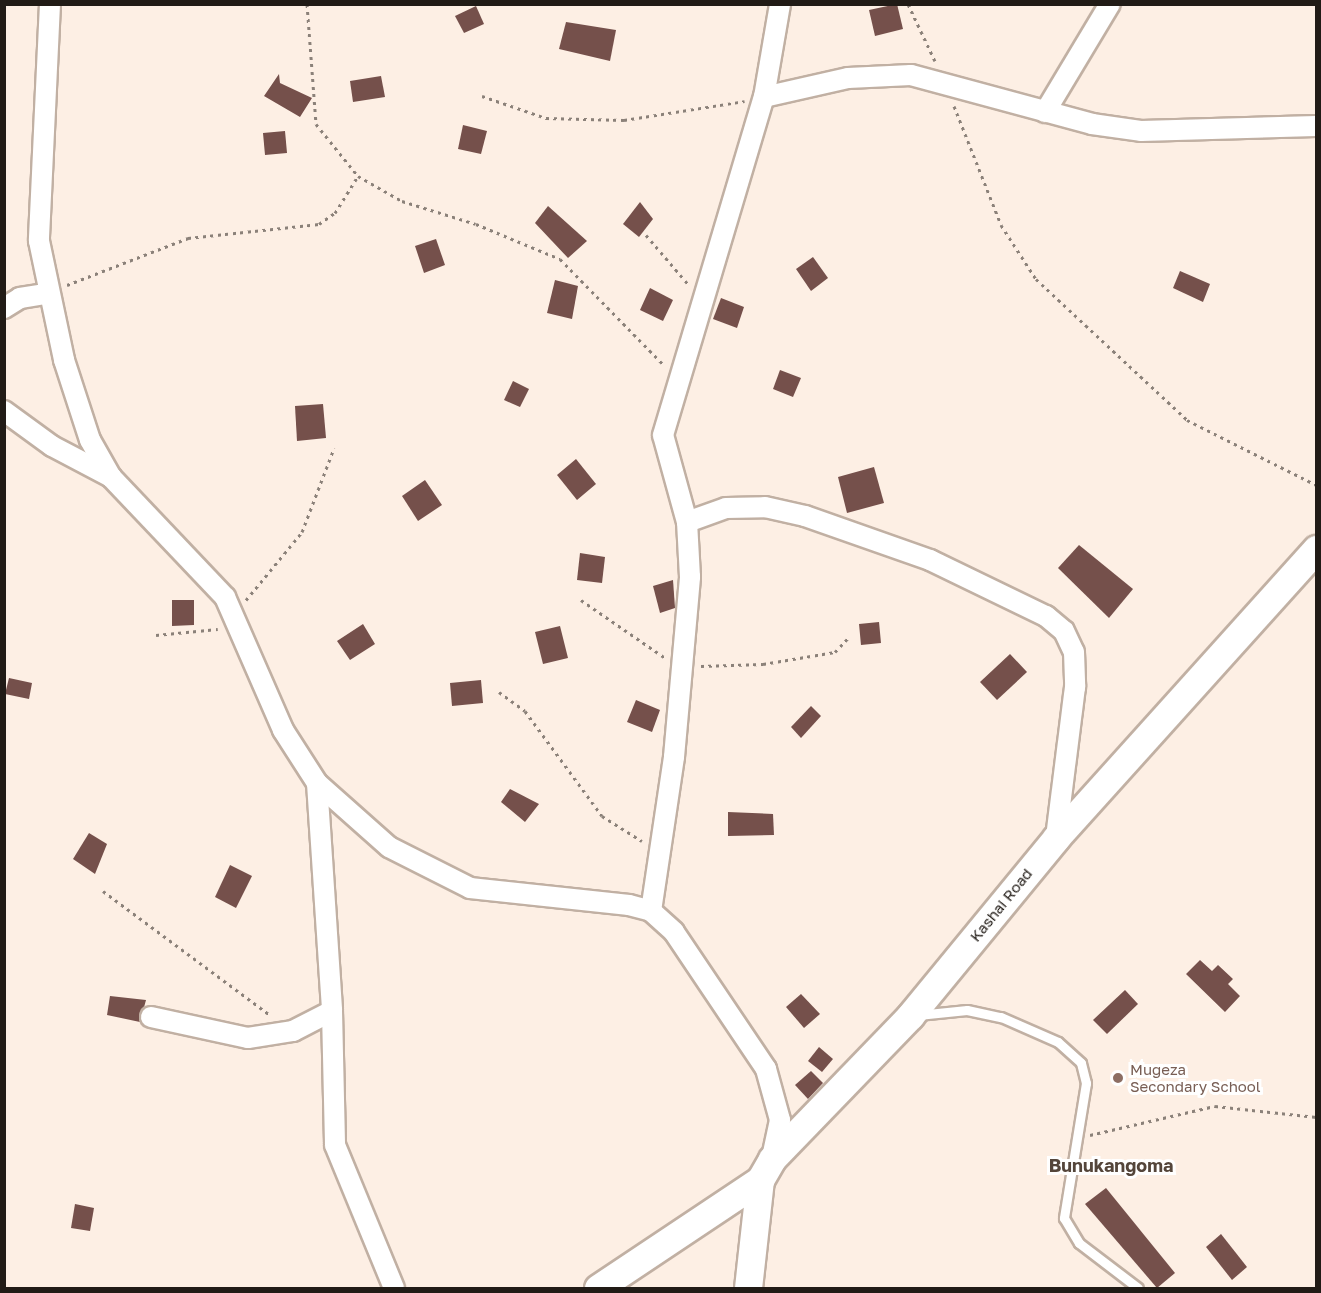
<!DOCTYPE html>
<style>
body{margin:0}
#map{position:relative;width:1321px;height:1293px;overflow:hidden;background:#fdefe4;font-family:"Golos Text",sans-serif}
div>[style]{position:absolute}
.building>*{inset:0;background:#75504b}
.path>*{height:3px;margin-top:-1.5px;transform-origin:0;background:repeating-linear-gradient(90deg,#8b8179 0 3px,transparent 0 7.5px)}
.roads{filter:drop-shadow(2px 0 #c1b0a3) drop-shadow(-2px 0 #c1b0a3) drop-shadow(0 2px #c1b0a3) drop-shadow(0 -2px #c1b0a3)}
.lane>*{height:9px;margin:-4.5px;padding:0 4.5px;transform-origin:4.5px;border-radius:4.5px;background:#fff}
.street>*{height:20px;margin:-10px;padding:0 10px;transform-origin:10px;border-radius:10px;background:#fff}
.secondary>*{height:27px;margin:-13.5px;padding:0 13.5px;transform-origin:13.5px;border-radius:13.5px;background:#fff}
.dots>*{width:16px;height:16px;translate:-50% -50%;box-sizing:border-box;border:3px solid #fff;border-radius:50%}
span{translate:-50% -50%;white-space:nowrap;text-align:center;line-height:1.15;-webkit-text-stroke:6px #fff;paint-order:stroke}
.street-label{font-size:15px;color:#211b16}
.education-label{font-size:15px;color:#785e54}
.left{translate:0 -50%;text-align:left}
.quarter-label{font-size:18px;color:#54453a;font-weight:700}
.frame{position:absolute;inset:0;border:6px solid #211b16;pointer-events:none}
</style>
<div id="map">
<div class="building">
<div style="clip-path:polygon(897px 4px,903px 29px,875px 36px,869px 10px)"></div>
<div style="clip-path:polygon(476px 6px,484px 24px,464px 33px,455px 16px)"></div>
<div style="clip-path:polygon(566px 22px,616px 30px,610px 61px,559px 49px)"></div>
<div style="clip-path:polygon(279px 74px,280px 83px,312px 98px,300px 117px,264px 96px)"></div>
<div style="clip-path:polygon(381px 76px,385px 97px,353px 102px,350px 81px)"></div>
<div style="clip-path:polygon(463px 125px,487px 131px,481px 154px,458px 149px)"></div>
<div style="clip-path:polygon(285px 131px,287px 153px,265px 155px,263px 133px)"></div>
<div style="clip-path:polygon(640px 202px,653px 219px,639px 237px,623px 224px)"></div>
<div style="clip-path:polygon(548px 206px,587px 241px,568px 258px,535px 223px)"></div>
<div style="clip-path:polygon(436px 239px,445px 265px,424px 273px,415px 246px)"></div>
<div style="clip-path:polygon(813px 257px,828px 278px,811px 291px,796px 269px)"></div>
<div style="clip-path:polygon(1180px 271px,1210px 284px,1203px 302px,1173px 288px)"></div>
<div style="clip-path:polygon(555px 280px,578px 286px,572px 319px,547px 313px)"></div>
<div style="clip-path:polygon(650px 288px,673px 300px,663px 321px,640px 310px)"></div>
<div style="clip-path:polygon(721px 298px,744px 307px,737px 328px,713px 319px)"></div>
<div style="clip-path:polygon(780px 370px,801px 378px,793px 397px,773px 389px)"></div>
<div style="clip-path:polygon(513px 381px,529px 389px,520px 407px,504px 400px)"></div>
<div style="clip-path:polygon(323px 404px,326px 438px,297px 441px,295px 406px)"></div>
<div style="clip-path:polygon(576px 459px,596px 484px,577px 500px,557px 475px)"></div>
<div style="clip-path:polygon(874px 467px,884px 503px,847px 513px,838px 477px)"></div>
<div style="clip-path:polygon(425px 480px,442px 505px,418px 521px,402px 496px)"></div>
<div style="clip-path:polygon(1079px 545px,1133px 589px,1109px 618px,1058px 568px)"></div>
<div style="clip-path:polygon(580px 553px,605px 557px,602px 583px,577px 580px)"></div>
<div style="clip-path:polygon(673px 580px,675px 608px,660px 613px,653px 586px)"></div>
<div style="clip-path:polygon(172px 600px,194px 600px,194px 625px,172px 626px)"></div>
<div style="clip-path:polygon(879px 622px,881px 643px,861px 645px,859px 624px)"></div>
<div style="clip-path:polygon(363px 624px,375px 644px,350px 660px,337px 641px)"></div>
<div style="clip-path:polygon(560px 626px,568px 658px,543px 664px,535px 632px)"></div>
<div style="clip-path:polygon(1010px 654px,1027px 672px,997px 700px,980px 682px)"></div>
<div style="clip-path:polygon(9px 678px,32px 683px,29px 699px,5px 694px)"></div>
<div style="clip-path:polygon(481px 680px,483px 703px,452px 706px,450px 683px)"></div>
<div style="clip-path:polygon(636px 700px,660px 710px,652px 732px,627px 722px)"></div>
<div style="clip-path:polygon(811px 706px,821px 716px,801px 738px,791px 727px)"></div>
<div style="clip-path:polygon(510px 789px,539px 804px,525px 822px,501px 802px)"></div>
<div style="clip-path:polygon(728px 812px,773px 814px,774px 835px,728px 836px)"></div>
<div style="clip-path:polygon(89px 833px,107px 844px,95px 874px,73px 859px)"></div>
<div style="clip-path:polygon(230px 865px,252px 876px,236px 908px,215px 897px)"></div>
<div style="clip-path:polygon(1200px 960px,1212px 971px,1218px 965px,1233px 979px,1228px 984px,1240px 996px,1225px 1012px,1186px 974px)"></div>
<div style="clip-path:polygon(1125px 990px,1138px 1004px,1107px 1034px,1093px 1020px)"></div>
<div style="clip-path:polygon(801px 994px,820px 1014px,804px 1028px,786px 1007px)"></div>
<div style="clip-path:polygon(110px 996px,146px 1000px,140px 1022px,107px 1015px)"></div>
<div style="clip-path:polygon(819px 1047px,833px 1059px,822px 1072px,808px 1061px)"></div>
<div style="clip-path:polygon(811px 1071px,823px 1083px,808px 1099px,795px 1085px)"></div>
<div style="clip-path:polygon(1106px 1188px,1175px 1273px,1157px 1288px,1085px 1204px)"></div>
<div style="clip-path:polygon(75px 1204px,94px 1208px,90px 1231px,71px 1228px)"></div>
<div style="clip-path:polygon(1221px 1234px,1247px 1267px,1232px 1280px,1206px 1247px)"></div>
</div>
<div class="path">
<div style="left:307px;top:4px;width:120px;rotate:85.7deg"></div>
<div style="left:316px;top:124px;width:67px;rotate:51.1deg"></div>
<div style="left:358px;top:176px;width:51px;rotate:29.6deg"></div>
<div style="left:402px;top:201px;width:77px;rotate:17.3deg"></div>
<div style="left:476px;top:224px;width:91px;rotate:22.6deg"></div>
<div style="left:560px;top:259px;width:147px;rotate:45.6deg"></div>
<div style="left:908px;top:4px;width:63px;rotate:64.7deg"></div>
<div style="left:482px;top:96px;width:68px;rotate:19deg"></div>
<div style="left:546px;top:118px;width:78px;rotate:1.5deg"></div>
<div style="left:624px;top:120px;width:122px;rotate:-8.9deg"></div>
<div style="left:954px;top:106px;width:128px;rotate:68.4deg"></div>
<div style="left:1001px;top:225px;width:64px;rotate:57.1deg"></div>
<div style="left:1036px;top:279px;width:207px;rotate:43deg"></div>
<div style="left:1187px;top:420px;width:144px;rotate:26.7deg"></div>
<div style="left:646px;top:235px;width:65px;rotate:49.4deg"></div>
<div style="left:67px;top:285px;width:130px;rotate:-21.2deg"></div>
<div style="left:188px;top:238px;width:132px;rotate:-6.1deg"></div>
<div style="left:319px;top:224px;width:19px;rotate:-35deg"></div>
<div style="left:335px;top:213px;width:44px;rotate:-58.1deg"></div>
<div style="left:246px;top:600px;width:88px;rotate:-50.5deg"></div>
<div style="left:302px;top:532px;width:90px;rotate:-69.1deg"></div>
<div style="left:581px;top:600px;width:101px;rotate:34.5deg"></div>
<div style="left:156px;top:635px;width:62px;rotate:-5.5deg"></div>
<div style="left:701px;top:666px;width:62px;rotate:-1.8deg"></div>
<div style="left:763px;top:664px;width:73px;rotate:-9.5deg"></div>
<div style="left:835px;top:652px;width:22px;rotate:-47deg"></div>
<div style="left:499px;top:692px;width:32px;rotate:36deg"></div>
<div style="left:525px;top:711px;width:130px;rotate:53.7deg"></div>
<div style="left:602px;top:816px;width:47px;rotate:32deg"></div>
<div style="left:103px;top:891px;width:208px;rotate:36.6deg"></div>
<div style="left:1090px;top:1135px;width:128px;rotate:-13.1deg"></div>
<div style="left:1215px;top:1106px;width:102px;rotate:6.2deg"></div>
</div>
<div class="roads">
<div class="lane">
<div style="left:918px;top:1015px;width:49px;rotate:-5.8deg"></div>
<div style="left:967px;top:1010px;width:35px;rotate:12deg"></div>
<div style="left:1001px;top:1017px;width:62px;rotate:23.7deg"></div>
<div style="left:1058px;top:1042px;width:31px;rotate:42deg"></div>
<div style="left:1081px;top:1063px;width:21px;rotate:76deg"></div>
<div style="left:1086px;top:1083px;width:137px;rotate:99.3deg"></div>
<div style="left:1064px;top:1218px;width:29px;rotate:59deg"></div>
<div style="left:1079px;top:1243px;width:74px;rotate:37.3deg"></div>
</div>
<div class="street">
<div style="left:50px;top:4px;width:237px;rotate:92.7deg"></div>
<div style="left:39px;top:241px;width:122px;rotate:78.1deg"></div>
<div style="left:64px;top:360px;width:84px;rotate:72deg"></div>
<div style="left:90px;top:440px;width:43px;rotate:60.4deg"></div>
<div style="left:111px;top:477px;width:166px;rotate:46.5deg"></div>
<div style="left:225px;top:597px;width:145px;rotate:66.4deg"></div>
<div style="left:283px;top:730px;width:63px;rotate:57.3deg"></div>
<div style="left:317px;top:783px;width:96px;rotate:41.6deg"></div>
<div style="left:389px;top:847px;width:91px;rotate:26.8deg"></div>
<div style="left:470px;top:888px;width:160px;rotate:6.1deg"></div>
<div style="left:629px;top:905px;width:23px;rotate:15deg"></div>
<div style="left:651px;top:911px;width:31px;rotate:42deg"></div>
<div style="left:674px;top:932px;width:165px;rotate:56.1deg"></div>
<div style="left:766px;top:1069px;width:53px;rotate:74.6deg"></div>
<div style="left:780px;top:1120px;width:40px;rotate:102deg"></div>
<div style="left:764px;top:97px;width:86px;rotate:-12.7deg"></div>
<div style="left:848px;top:78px;width:63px;rotate:-2.7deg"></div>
<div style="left:911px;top:75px;width:188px;rotate:15.1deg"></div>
<div style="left:1092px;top:124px;width:49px;rotate:8.1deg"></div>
<div style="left:1141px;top:131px;width:175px;rotate:-1.6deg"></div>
<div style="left:1045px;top:112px;width:126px;rotate:-59deg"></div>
<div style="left:4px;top:308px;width:19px;rotate:-32deg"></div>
<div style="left:20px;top:298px;width:26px;rotate:-9deg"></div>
<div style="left:4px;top:411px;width:59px;rotate:36.1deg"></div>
<div style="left:52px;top:446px;width:67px;rotate:27.7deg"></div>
<div style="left:687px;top:522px;width:41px;rotate:-19.7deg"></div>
<div style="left:726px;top:508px;width:39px;rotate:-1deg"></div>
<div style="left:765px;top:507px;width:41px;rotate:12.7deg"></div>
<div style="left:805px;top:516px;width:133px;rotate:19.4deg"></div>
<div style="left:930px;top:560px;width:129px;rotate:25.8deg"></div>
<div style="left:1046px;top:616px;width:23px;rotate:40deg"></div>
<div style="left:1064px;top:631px;width:23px;rotate:65deg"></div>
<div style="left:1074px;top:652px;width:35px;rotate:88deg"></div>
<div style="left:1075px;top:687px;width:152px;rotate:97.2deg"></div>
<div style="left:317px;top:783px;width:228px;rotate:86.2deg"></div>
<div style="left:332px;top:1011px;width:134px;rotate:88.7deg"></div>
<div style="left:335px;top:1145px;width:155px;rotate:67.6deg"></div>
<div style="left:651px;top:911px;width:156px;rotate:-81.5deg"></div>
<div style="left:674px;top:757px;width:181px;rotate:-84.9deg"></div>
<div style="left:690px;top:577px;width:55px;rotate:-93.1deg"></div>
<div style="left:687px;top:522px;width:90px;rotate:-105.4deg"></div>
<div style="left:663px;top:435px;width:353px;rotate:-73.4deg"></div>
<div style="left:764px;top:97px;width:94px;rotate:-80.2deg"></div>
<div style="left:151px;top:1017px;width:99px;rotate:12.2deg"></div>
<div style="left:248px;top:1038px;width:46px;rotate:-8.8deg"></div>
<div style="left:293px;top:1031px;width:44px;rotate:-27.1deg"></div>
</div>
<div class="secondary">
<div style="left:598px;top:1288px;width:195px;rotate:-33.7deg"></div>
<div style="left:748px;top:1288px;width:109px;rotate:-83.7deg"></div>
<div style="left:760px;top:1180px;width:24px;rotate:-60deg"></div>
<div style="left:772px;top:1159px;width:199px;rotate:-46deg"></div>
<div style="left:910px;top:1016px;width:230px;rotate:-50.6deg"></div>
<div style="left:1056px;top:838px;width:389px;rotate:-48deg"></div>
</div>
</div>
<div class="dots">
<div style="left:1118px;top:1078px;background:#8d6e63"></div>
</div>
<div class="street-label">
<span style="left:1001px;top:905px;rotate:-51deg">Kashai Road</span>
</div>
<div class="education-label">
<span class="left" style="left:1130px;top:1078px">Mugeza<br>Secondary School</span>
</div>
<div class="quarter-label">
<span style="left:1111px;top:1165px">Bunukangoma</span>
</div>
<div class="frame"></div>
</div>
